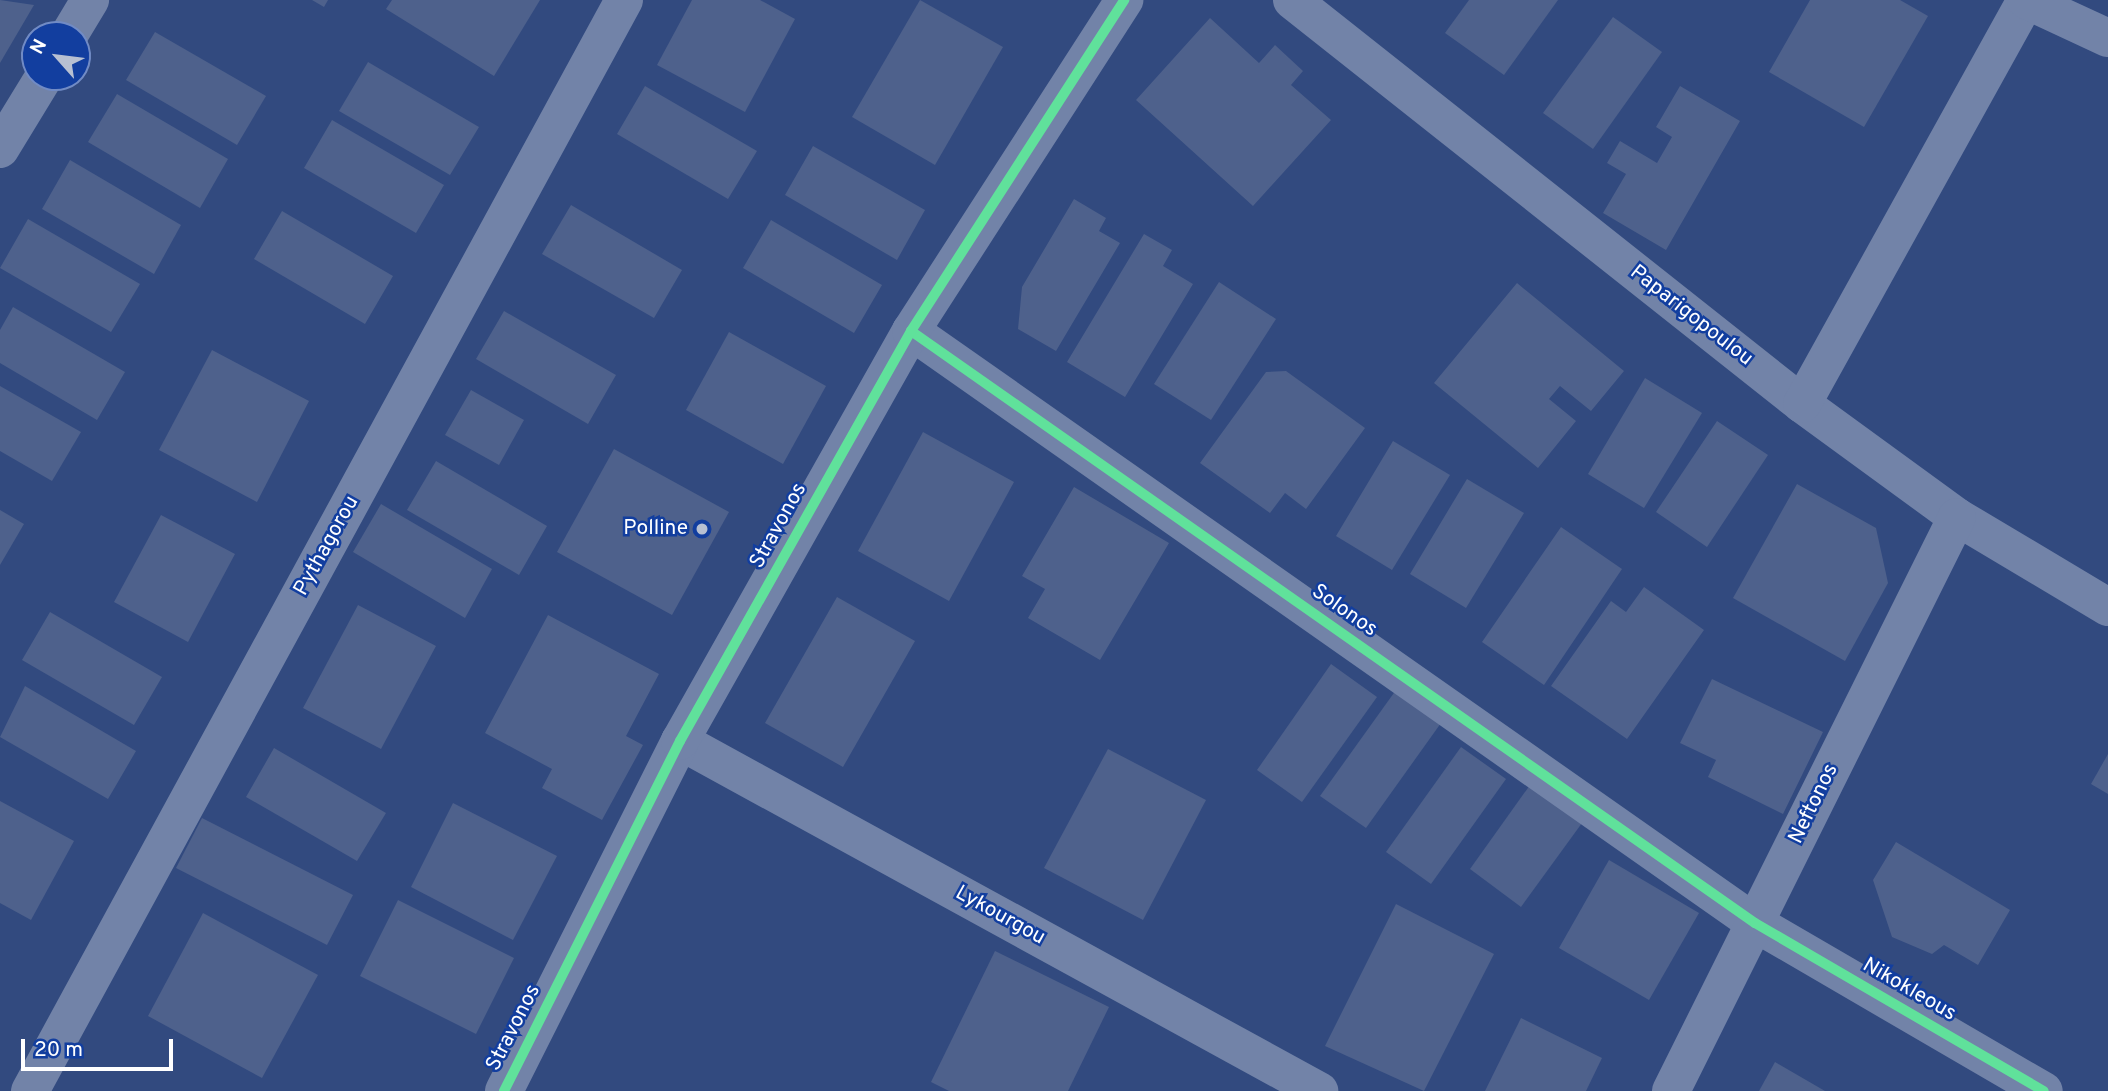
<!DOCTYPE html>
<style>
body{margin:0}
#map{position:relative;width:2108px;height:1091px;overflow:hidden;background:#324a7f;font-family:Overpass,sans-serif}
div>[style]{position:absolute}
.building>*{inset:0;background:#4e618c}
.minor>*{height:38px;margin:-19px;padding:0 19px;transform-origin:19px;border-radius:19px;background:#7283a8}
.tertiary>*{height:38px;margin:-19px;padding:0 19px;transform-origin:19px;border-radius:19px;background:#7283a8}
.cycleway>*{height:10px;margin:-5px;padding:0 5px;transform-origin:5px;border-radius:5px;background:#60e19b}
.dots>*{width:19px;height:19px;translate:-50% -50%;box-sizing:border-box;border:4px solid #123e9f;border-radius:50%}
span{translate:-50% -50%;white-space:nowrap;text-align:center;line-height:1.15;-webkit-text-stroke:5px #123e9f;paint-order:stroke}
.street-label{font-size:21px;color:#fff}
.poi-label{font-size:21px;color:#fff}
.right{translate:-100% -50%;text-align:right}
.north{position:absolute;left:21px;top:21px;width:70px;height:70px;box-sizing:border-box;background:#123e9f;border:2px solid #718bc5;border-radius:50%;rotate:298deg;font-size:19px;font-weight:700;line-height:28px;text-align:center;color:#fff}
.north::after{content:'';display:block;margin:auto;width:24px;height:32px;background:#b7c0d2;clip-path:polygon(50% 0,100% 100%,50% 72%,0 100%)}
.scale{position:absolute;left:21px;top:1039px;width:152px;height:32px;box-sizing:border-box;border:4px solid #fff;border-top:0;padding-left:9px;font-size:21px;line-height:24px;white-space:nowrap;color:#fff;-webkit-text-stroke:5px #123e9f;paint-order:stroke}
</style>
<div id="map">
<div class="building">
<div style="clip-path:polygon(0 0,34px 5px,0 63px)"></div>
<div style="clip-path:polygon(312px 0,328px 0,324px 7px)"></div>
<div style="clip-path:polygon(392px 0,540px 0,494px 76px,386px 9px)"></div>
<div style="clip-path:polygon(692px 0,760px 0,795px 19px,745px 112px,657px 65px)"></div>
<div style="clip-path:polygon(920px 0,1003px 47px,935px 165px,852px 117px)"></div>
<div style="clip-path:polygon(1469px 0,1558px 0,1504px 75px,1445px 33px)"></div>
<div style="clip-path:polygon(1810px 0,1900px 0,1928px 16px,1864px 127px,1769px 72px)"></div>
<div style="clip-path:polygon(1613px 17px,1662px 52px,1593px 149px,1543px 113px)"></div>
<div style="clip-path:polygon(1210px 18px,1259px 63px,1275px 45px,1303px 71px,1291px 85px,1331px 120px,1253px 206px,1136px 100px)"></div>
<div style="clip-path:polygon(155px 32px,266px 96px,237px 145px,126px 80px)"></div>
<div style="clip-path:polygon(368px 62px,479px 127px,450px 175px,339px 111px)"></div>
<div style="clip-path:polygon(645px 86px,757px 151px,728px 199px,617px 134px)"></div>
<div style="clip-path:polygon(1680px 86px,1740px 121px,1666px 250px,1603px 213px,1626px 174px,1607px 163px,1620px 141px,1657px 163px,1672px 137px,1656px 127px)"></div>
<div style="clip-path:polygon(117px 94px,228px 159px,200px 208px,88px 142px)"></div>
<div style="clip-path:polygon(332px 120px,444px 185px,416px 233px,304px 168px)"></div>
<div style="clip-path:polygon(813px 146px,925px 210px,897px 260px,785px 195px)"></div>
<div style="clip-path:polygon(70px 160px,181px 225px,154px 274px,42px 209px)"></div>
<div style="clip-path:polygon(1074px 199px,1106px 218px,1099px 231px,1120px 243px,1056px 351px,1018px 329px,1022px 287px)"></div>
<div style="clip-path:polygon(571px 205px,682px 270px,654px 318px,542px 254px)"></div>
<div style="clip-path:polygon(282px 211px,393px 276px,365px 324px,254px 259px)"></div>
<div style="clip-path:polygon(28px 219px,140px 284px,111px 332px,0 268px)"></div>
<div style="clip-path:polygon(771px 220px,882px 285px,854px 333px,743px 268px)"></div>
<div style="clip-path:polygon(1144px 234px,1172px 250px,1163px 266px,1193px 284px,1125px 397px,1067px 362px)"></div>
<div style="clip-path:polygon(1219px 282px,1276px 319px,1211px 420px,1154px 384px)"></div>
<div style="clip-path:polygon(1517px 283px,1624px 371px,1591px 411px,1560px 386px,1549px 399px,1576px 421px,1538px 468px,1434px 383px)"></div>
<div style="clip-path:polygon(13px 307px,125px 372px,97px 420px,0 363px,0 330px)"></div>
<div style="clip-path:polygon(504px 311px,616px 375px,588px 424px,476px 359px)"></div>
<div style="clip-path:polygon(729px 332px,826px 386px,783px 464px,686px 410px)"></div>
<div style="clip-path:polygon(212px 350px,309px 401px,257px 502px,159px 450px)"></div>
<div style="clip-path:polygon(1286px 371px,1365px 428px,1306px 509px,1285px 493px,1270px 513px,1200px 463px,1266px 372px)"></div>
<div style="clip-path:polygon(1645px 378px,1702px 413px,1644px 508px,1588px 474px)"></div>
<div style="clip-path:polygon(0 386px,81px 432px,52px 481px,0 451px)"></div>
<div style="clip-path:polygon(471px 390px,524px 420px,499px 465px,445px 435px)"></div>
<div style="clip-path:polygon(1717px 421px,1768px 455px,1707px 547px,1656px 512px)"></div>
<div style="clip-path:polygon(923px 432px,1014px 482px,949px 601px,858px 551px)"></div>
<div style="clip-path:polygon(1393px 441px,1450px 475px,1392px 570px,1336px 536px)"></div>
<div style="clip-path:polygon(614px 449px,729px 512px,672px 615px,557px 552px)"></div>
<div style="clip-path:polygon(436px 461px,547px 526px,519px 575px,407px 510px)"></div>
<div style="clip-path:polygon(1467px 479px,1524px 513px,1466px 608px,1410px 574px)"></div>
<div style="clip-path:polygon(1797px 484px,1876px 528px,1888px 583px,1845px 661px,1733px 598px)"></div>
<div style="clip-path:polygon(1074px 487px,1169px 543px,1100px 660px,1028px 618px,1045px 589px,1022px 576px)"></div>
<div style="clip-path:polygon(381px 504px,492px 569px,465px 618px,353px 552px)"></div>
<div style="clip-path:polygon(0 510px,24px 524px,0 565px)"></div>
<div style="clip-path:polygon(161px 515px,235px 554px,188px 642px,114px 602px)"></div>
<div style="clip-path:polygon(1561px 527px,1622px 569px,1544px 685px,1482px 642px)"></div>
<div style="clip-path:polygon(1644px 587px,1704px 630px,1627px 739px,1551px 686px,1611px 601px,1626px 612px)"></div>
<div style="clip-path:polygon(837px 597px,915px 641px,843px 767px,765px 723px)"></div>
<div style="clip-path:polygon(358px 605px,436px 646px,381px 749px,303px 708px)"></div>
<div style="clip-path:polygon(50px 612px,162px 677px,134px 725px,22px 660px)"></div>
<div style="clip-path:polygon(548px 615px,659px 674px,626px 736px,643px 745px,602px 820px,542px 788px,552px 769px,485px 733px)"></div>
<div style="clip-path:polygon(1331px 664px,1377px 697px,1302px 802px,1257px 770px)"></div>
<div style="clip-path:polygon(1712px 679px,1823px 732px,1783px 814px,1708px 777px,1716px 760px,1680px 743px)"></div>
<div style="clip-path:polygon(25px 686px,136px 751px,108px 799px,0 737px)"></div>
<div style="clip-path:polygon(1396px 690px,1441px 723px,1366px 828px,1320px 796px)"></div>
<div style="clip-path:polygon(1461px 747px,1506px 779px,1431px 884px,1386px 852px)"></div>
<div style="clip-path:polygon(274px 748px,386px 813px,357px 861px,246px 797px)"></div>
<div style="clip-path:polygon(1108px 749px,1206px 800px,1143px 920px,1044px 868px)"></div>
<div style="clip-path:polygon(2108px 754px,2108px 794px,2091px 784px)"></div>
<div style="clip-path:polygon(1530px 785px,1582px 823px,1521px 907px,1470px 869px)"></div>
<div style="clip-path:polygon(0 801px,74px 841px,31px 920px,0 903px)"></div>
<div style="clip-path:polygon(453px 803px,557px 856px,513px 940px,411px 887px)"></div>
<div style="clip-path:polygon(202px 818px,353px 895px,327px 945px,176px 868px)"></div>
<div style="clip-path:polygon(1896px 842px,2010px 910px,1978px 965px,1944px 945px,1932px 954px,1892px 937px,1873px 880px)"></div>
<div style="clip-path:polygon(1609px 860px,1699px 913px,1649px 1000px,1559px 948px)"></div>
<div style="clip-path:polygon(398px 900px,514px 958px,476px 1034px,360px 976px)"></div>
<div style="clip-path:polygon(1396px 904px,1494px 954px,1424px 1091px,1325px 1046px)"></div>
<div style="clip-path:polygon(203px 913px,318px 975px,262px 1078px,148px 1016px)"></div>
<div style="clip-path:polygon(995px 951px,1109px 1007px,1068px 1091px,949px 1091px,931px 1082px)"></div>
<div style="clip-path:polygon(1521px 1018px,1602px 1058px,1586px 1091px,1485px 1091px)"></div>
<div style="clip-path:polygon(1775px 1062px,1825px 1091px,1759px 1091px)"></div>
</div>
<div class="minor">
<div style="left:1292px;top:0;width:651px;rotate:38.38deg"></div>
<div style="left:1802px;top:404px;width:192px;rotate:36.1deg"></div>
<div style="left:1957px;top:517px;width:176px;rotate:30.8deg"></div>
<div style="left:69px;top:35px;width:41px;rotate:-59deg"></div>
<div style="left:0;top:149px;width:84px;rotate:-58.6deg"></div>
<div style="left:911px;top:331px;width:1031px;rotate:35.05deg"></div>
<div style="left:1755px;top:923px;width:334px;rotate:30.2deg"></div>
<div style="left:1802px;top:404px;width:462px;rotate:-61deg"></div>
<div style="left:680px;top:741px;width:729px;rotate:28.71deg"></div>
<div style="left:30px;top:1091px;width:1242px;rotate:-61.43deg"></div>
<div style="left:504px;top:1091px;width:392px;rotate:-63.3deg"></div>
<div style="left:680px;top:741px;width:471px;rotate:-60.6deg"></div>
<div style="left:911px;top:331px;width:394px;rotate:-57.2deg"></div>
<div style="left:1671px;top:1091px;width:641px;rotate:-63.51deg"></div>
</div>
<div class="tertiary">
<div style="left:2026px;top:0;width:90px;rotate:24.9deg"></div>
</div>
<div class="cycleway">
<div style="left:911px;top:331px;width:1031px;rotate:35.05deg"></div>
<div style="left:1755px;top:923px;width:334px;rotate:30.2deg"></div>
<div style="left:504px;top:1091px;width:392px;rotate:-63.3deg"></div>
<div style="left:680px;top:741px;width:471px;rotate:-60.6deg"></div>
<div style="left:911px;top:331px;width:394px;rotate:-57.2deg"></div>
</div>
<div class="dots">
<div style="left:702px;top:529px;background:#b7c0d2"></div>
</div>
<div class="street-label">
<span style="left:1691px;top:316px;rotate:38deg">Paparigopoulou</span>
<span style="left:779px;top:526px;rotate:-61deg">Stravonos</span>
<span style="left:327px;top:546px;rotate:-61deg">Pythagorou</span>
<span style="left:1344px;top:611px;rotate:35deg">Solonos</span>
<span style="left:1814px;top:804px;rotate:-64deg">Neftonos</span>
<span style="left:1000px;top:916px;rotate:29deg">Lykourgou</span>
<span style="left:1909px;top:990px;rotate:30deg">Nikokleous</span>
<span style="left:514px;top:1028px;rotate:-63deg">Stravonos</span>
</div>
<div class="poi-label">
<span class="right" style="left:688px;top:529px">Polline</span>
</div>
<div class="north">N</div>
<div class="scale">20 m</div>
</div>
